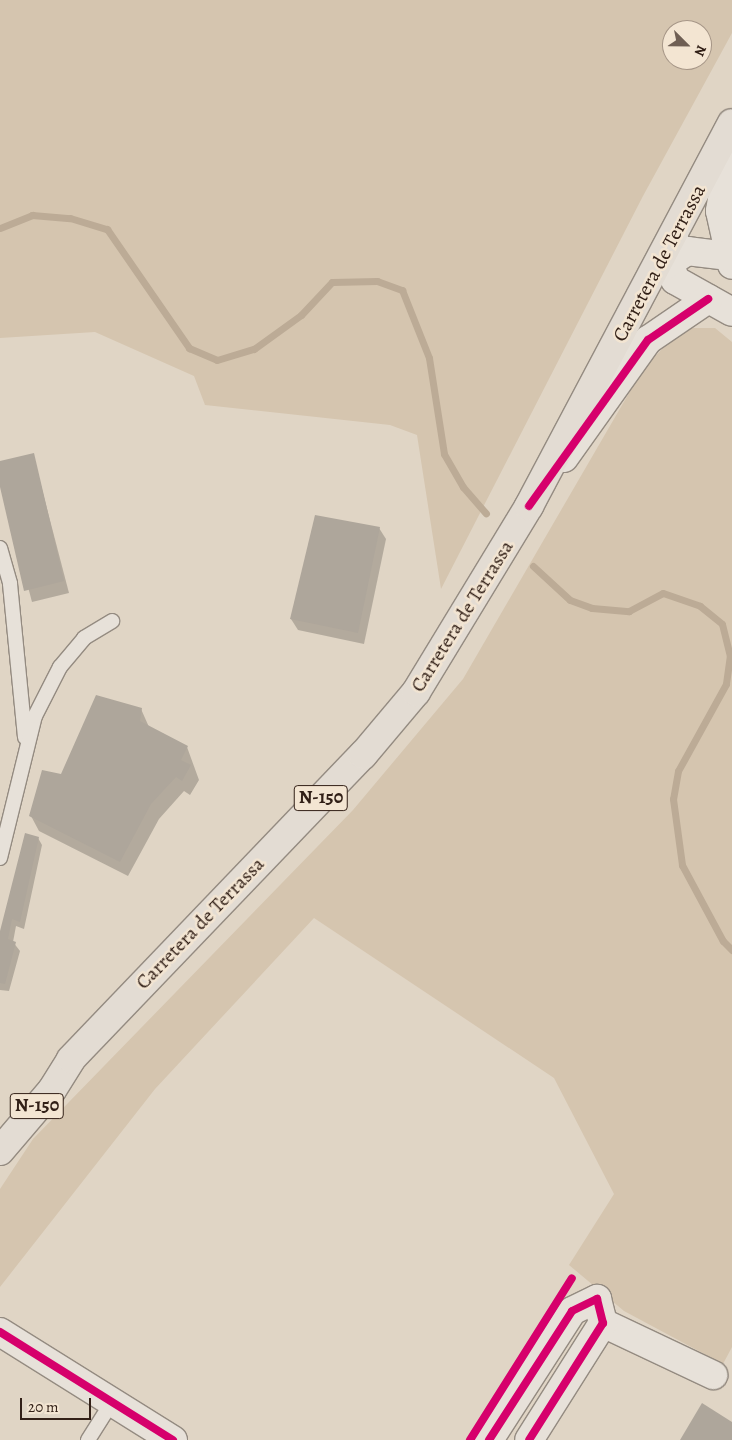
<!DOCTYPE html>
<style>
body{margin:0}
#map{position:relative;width:732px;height:1440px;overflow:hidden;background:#e0d5c5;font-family:Alegreya,serif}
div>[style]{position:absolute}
.green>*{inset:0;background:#d5c5af}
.shadow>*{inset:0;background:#0003}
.stream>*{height:7px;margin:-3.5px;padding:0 3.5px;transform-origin:3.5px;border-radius:3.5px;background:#bcab96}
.building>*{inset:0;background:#aea69b}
.roads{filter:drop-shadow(1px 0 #948b81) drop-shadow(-1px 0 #948b81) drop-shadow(0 1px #948b81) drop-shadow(0 -1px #948b81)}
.service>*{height:14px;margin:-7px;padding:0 7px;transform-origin:7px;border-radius:7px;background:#e7e1d9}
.minor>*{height:28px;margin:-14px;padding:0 14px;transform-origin:14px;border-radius:14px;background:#e7e1d9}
.tertiary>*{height:28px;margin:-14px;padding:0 14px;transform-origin:14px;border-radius:14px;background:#e7e1d9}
.primary>*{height:28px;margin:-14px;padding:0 14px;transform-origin:14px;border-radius:14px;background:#e3dcd3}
.cycleway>*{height:8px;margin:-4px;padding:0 4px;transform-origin:4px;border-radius:4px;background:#d6006c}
span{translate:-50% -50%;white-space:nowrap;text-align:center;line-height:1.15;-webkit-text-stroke:5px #f3e5d2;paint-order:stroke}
.shield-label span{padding:1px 4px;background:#f3e5d2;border:1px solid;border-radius:4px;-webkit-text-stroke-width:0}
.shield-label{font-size:19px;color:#322017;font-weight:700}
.street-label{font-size:20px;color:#322017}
.north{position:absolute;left:662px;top:20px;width:50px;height:50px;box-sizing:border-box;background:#f3e5d2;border:1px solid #a69687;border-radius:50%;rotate:113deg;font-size:14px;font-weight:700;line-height:20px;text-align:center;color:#322017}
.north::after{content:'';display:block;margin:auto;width:18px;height:22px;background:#6f5f54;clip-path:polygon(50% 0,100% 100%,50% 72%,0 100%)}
.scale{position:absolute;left:20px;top:1398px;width:71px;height:22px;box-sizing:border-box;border:2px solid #322017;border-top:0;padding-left:6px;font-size:15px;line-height:18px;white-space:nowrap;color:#322017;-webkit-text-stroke:4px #f3e5d2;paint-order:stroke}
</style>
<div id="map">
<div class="green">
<div style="clip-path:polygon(evenodd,0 0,732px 0,732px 33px,643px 196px,441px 589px,417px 435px,390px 425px,205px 405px,194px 376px,95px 332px,0 338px,0 0,672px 30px,702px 30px,702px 60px,672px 60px,672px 30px)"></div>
<div style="clip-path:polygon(682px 328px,715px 328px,732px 342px,732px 1347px,723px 1364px,624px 1311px,569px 1265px,614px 1194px,554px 1078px,314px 918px,155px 1089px,0 1287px,0 1189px,33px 1139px,353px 810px,463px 679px,643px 369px)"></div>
</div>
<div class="shadow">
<div style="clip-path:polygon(33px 455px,69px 593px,32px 602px,0 481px,0 462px)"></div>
<div style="clip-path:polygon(379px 528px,386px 539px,364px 644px,298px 630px,291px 619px)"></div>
<div style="clip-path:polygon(141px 709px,149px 727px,187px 747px,199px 780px,190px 795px,184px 791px,159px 819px,128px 876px,39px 831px,31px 816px)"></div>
<div style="clip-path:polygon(38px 838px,42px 845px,24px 929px,16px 926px,13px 942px,20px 951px,9px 991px,0 990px,0 936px)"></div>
</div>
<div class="stream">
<div style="left:0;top:228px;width:35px;rotate:-22deg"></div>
<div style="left:32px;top:215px;width:38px;rotate:5deg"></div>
<div style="left:70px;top:218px;width:39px;rotate:17deg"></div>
<div style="left:107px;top:229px;width:145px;rotate:55.4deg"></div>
<div style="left:189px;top:348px;width:30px;rotate:23deg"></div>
<div style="left:217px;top:360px;width:39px;rotate:-17deg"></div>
<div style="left:254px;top:349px;width:58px;rotate:-35.9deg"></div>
<div style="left:301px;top:315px;width:45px;rotate:-46.8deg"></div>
<div style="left:332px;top:282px;width:45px;rotate:-1.3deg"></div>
<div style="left:377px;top:281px;width:27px;rotate:20deg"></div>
<div style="left:402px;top:290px;width:73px;rotate:68.3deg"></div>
<div style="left:429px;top:358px;width:97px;rotate:81.1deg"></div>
<div style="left:444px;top:454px;width:38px;rotate:60deg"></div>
<div style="left:463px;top:487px;width:35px;rotate:49deg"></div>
<div style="left:533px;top:566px;width:50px;rotate:42.6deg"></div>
<div style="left:570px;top:600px;width:23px;rotate:20deg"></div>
<div style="left:592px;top:608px;width:37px;rotate:5deg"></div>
<div style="left:629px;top:611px;width:38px;rotate:-28deg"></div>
<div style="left:663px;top:593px;width:39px;rotate:19deg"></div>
<div style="left:700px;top:606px;width:28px;rotate:39deg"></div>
<div style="left:722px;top:624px;width:32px;rotate:76deg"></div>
<div style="left:730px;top:655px;width:29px;rotate:98deg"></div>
<div style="left:726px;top:684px;width:99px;rotate:118.9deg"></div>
<div style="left:678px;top:771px;width:28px;rotate:100deg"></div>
<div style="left:673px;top:799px;width:67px;rotate:82.2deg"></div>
<div style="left:682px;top:865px;width:86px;rotate:61.7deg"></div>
<div style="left:723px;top:941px;width:13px;rotate:45deg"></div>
</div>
<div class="building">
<div style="clip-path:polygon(34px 453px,64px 581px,24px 591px,0 487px,0 461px)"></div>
<div style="clip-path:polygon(315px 515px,380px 527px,358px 633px,290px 619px)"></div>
<div style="clip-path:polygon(96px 695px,142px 708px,140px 721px,188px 746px,181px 760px,191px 765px,182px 781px,176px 777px,151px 804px,120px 862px,29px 816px,42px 770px,61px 774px)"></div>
<div style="clip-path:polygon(25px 833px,39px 837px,20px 922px,12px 919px,8px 939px,16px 942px,5px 984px,0 983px,0 931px)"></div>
<div style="clip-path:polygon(702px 1403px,732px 1422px,732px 1440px,680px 1440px)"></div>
</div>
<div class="roads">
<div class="service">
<div style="left:0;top:548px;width:37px;rotate:74deg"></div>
<div style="left:10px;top:584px;width:154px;rotate:84.4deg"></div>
<div style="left:0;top:858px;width:146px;rotate:-76.2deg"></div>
<div style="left:35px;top:716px;width:55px;rotate:-63deg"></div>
<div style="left:60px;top:667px;width:38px;rotate:-50deg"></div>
<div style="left:84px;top:638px;width:33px;rotate:-31deg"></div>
<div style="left:88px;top:1440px;width:45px;rotate:-57.7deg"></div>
</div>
<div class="minor">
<div style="left:732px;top:142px;width:70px;rotate:99.9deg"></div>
<div style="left:720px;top:211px;width:55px;rotate:77.5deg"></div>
<div style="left:674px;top:235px;width:25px;rotate:101deg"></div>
<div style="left:669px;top:260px;width:21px;rotate:73deg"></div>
<div style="left:675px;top:280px;width:65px;rotate:29.3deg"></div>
<div style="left:658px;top:270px;width:35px;rotate:-33deg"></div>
<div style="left:687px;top:251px;width:40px;rotate:7.1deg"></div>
<div style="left:564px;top:458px;width:145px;rotate:-54.6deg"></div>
<div style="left:648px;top:340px;width:73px;rotate:-34.3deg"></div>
<div style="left:603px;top:1323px;width:122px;rotate:25.3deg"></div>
<div style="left:489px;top:1440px;width:153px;rotate:-57.2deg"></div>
<div style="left:572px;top:1311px;width:28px;rotate:-26deg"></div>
<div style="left:597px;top:1299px;width:25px;rotate:76deg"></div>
<div style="left:603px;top:1323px;width:138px;rotate:122.3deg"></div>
</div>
<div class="tertiary">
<div style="left:0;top:1332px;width:204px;rotate:32deg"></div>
</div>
<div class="primary">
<div style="left:0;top:1151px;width:80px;rotate:-49.6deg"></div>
<div style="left:52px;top:1090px;width:36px;rotate:-58deg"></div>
<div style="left:71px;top:1059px;width:422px;rotate:-46.2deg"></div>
<div style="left:363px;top:755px;width:82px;rotate:-49.9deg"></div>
<div style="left:416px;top:692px;width:218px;rotate:-58.7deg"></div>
<div style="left:529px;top:506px;width:433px;rotate:-62.1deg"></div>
</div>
</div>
<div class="cycleway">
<div style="left:529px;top:506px;width:204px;rotate:-54.4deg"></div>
<div style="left:648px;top:340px;width:73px;rotate:-34.3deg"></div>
<div style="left:0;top:1332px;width:204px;rotate:32deg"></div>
<div style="left:470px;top:1440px;width:191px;rotate:-57.8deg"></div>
<div style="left:489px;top:1440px;width:153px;rotate:-57.2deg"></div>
<div style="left:572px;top:1311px;width:28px;rotate:-26deg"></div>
<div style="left:597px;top:1299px;width:25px;rotate:76deg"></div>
<div style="left:603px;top:1323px;width:138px;rotate:122.3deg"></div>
</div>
<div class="shield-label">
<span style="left:321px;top:798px">N-150</span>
<span style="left:37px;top:1106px">N-150</span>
</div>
<div class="street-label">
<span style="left:659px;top:263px;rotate:-62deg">Carretera de Terrassa</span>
<span style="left:462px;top:616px;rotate:-58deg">Carretera de Terrassa</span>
<span style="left:200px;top:923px;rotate:-46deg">Carretera de Terrassa</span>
</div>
<div class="north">N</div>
<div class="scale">20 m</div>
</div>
